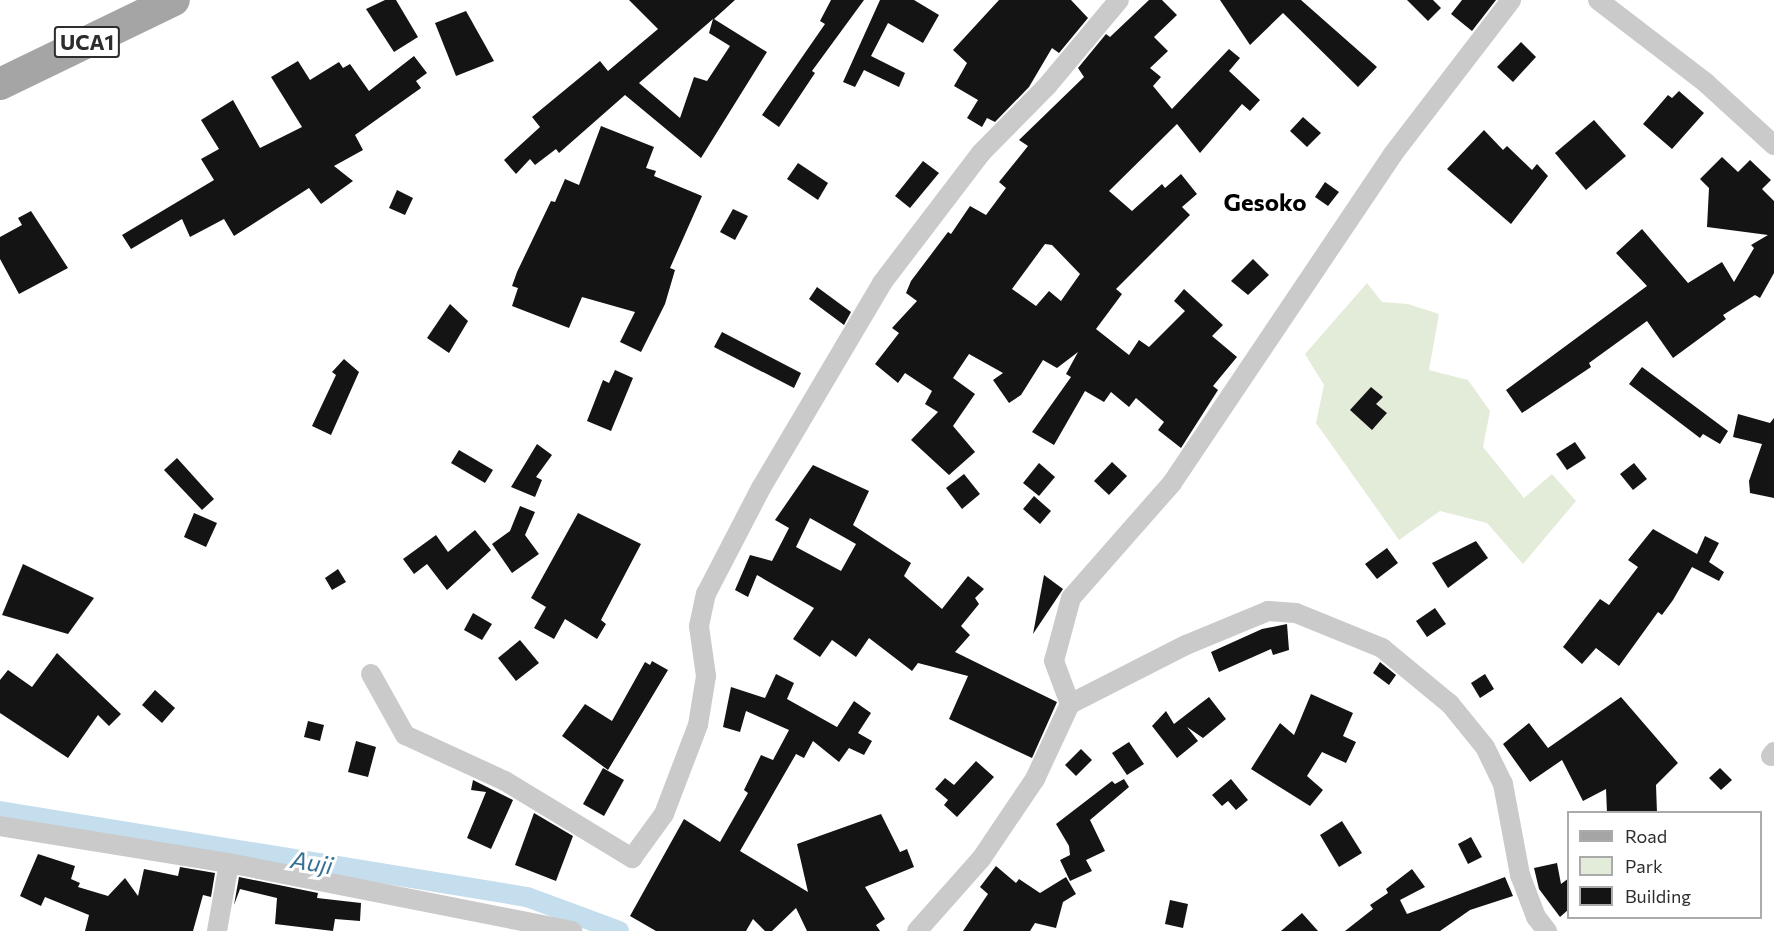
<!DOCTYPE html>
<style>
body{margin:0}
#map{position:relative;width:1774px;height:931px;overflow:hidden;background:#fff;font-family:Commissioner,sans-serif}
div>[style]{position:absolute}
.green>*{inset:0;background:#e3ecd9}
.canal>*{height:20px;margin:-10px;padding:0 10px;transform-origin:10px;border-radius:10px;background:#c4deed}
.building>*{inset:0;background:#141414}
.street>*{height:20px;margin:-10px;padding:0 10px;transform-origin:10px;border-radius:10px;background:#cacaca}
.primary>*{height:32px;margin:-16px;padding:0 16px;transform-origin:16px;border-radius:16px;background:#a5a5a5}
span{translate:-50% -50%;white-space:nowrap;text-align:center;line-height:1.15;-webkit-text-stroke:6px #fff;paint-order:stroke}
.shield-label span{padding:2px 4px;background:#fff;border:2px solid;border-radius:4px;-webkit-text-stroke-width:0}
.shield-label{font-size:21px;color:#2d2d2d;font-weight:700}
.neighbourhood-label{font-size:24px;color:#000;font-weight:700}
.water-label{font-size:24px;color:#367194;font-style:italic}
.legend{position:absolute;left:1567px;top:811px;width:195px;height:108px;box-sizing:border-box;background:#fff;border:2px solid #ababab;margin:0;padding:8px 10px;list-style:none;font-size:18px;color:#2d2d2d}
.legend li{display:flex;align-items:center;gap:12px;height:30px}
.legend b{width:30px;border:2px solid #ababab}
</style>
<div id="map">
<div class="green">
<div style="clip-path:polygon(1367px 283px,1382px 302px,1408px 304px,1439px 314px,1429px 370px,1468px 380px,1490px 411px,1483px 447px,1524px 498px,1552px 474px,1576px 501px,1523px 564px,1487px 523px,1440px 511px,1399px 540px,1316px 423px,1324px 385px,1305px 354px)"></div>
</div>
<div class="canal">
<div style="left:0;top:811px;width:534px;rotate:9.27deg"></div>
<div style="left:527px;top:897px;width:98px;rotate:20.3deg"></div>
</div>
<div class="building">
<div style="clip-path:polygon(385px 0,396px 0,418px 37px,394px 52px,366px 9px)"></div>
<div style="clip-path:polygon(evenodd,629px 0,735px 0,714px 19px,767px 52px,701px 158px,625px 95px,559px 153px,556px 149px,535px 165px,530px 159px,516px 174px,504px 160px,540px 127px,532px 117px,600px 61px,608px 71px,658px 29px,629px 0,713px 19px,709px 33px,730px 46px,707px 81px,694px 77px,680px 118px,639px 83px,713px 19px)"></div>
<div style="clip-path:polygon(831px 0,864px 0,812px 71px,815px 73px,779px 127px,762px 115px,825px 24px,820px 21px)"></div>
<div style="clip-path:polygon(880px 0,914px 0,939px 15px,923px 43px,888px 23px,871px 56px,905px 73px,899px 87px,864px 70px,855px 87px,843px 82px)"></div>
<div style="clip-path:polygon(999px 0,1071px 0,1088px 18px,1059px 53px,1052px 48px,1029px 87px,995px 122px,987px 118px,982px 127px,967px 118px,978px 100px,954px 86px,967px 63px,953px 50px)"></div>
<div style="clip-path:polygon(evenodd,1149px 0,1162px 0,1177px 15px,1154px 37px,1168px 51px,1150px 68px,1161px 77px,1153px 86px,1172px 109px,1229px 49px,1240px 58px,1229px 71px,1260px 100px,1250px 111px,1242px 104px,1200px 153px,1177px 124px,1109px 191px,1132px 211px,1162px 184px,1165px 188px,1181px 174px,1197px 194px,1182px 207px,1190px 215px,1116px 289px,1122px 294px,1096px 329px,1129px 355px,1139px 340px,1149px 347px,1185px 311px,1174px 301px,1184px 289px,1223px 325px,1212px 336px,1237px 357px,1213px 386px,1218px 390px,1181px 448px,1158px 430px,1164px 422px,1136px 398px,1129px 407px,1111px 392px,1104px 402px,1085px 391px,1054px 445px,1032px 432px,1071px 377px,1066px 374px,1078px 352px,1057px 368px,1043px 360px,1021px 395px,1009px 403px,993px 380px,1003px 373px,969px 354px,953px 378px,975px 394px,953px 426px,975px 452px,949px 475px,911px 440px,938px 412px,925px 404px,932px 391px,905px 373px,898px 383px,875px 364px,899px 333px,892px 328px,917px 301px,906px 293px,911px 281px,948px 232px,951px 234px,970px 206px,986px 215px,1006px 188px,999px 182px,1028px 146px,1019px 140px,1084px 77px,1078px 68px,1106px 34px,1110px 37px,1149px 0,1045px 244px,1052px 245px,1080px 274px,1061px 301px,1049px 291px,1036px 306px,1012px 289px,1045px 244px)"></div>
<div style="clip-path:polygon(1220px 0,1301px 0,1377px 67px,1358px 87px,1283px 13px,1250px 45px)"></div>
<div style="clip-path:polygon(1407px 0,1433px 0,1441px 8px,1428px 21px)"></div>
<div style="clip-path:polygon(1462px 0,1496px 0,1472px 31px,1451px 14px)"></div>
<div style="clip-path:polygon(466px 11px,494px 61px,456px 76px,435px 23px)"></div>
<div style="clip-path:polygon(1521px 42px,1536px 57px,1513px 82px,1497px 67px)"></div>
<div style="clip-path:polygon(414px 56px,427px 73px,416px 81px,421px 88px,355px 135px,363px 150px,334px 166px,353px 181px,321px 204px,309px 188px,234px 236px,224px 219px,190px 237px,182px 219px,131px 249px,122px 235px,214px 180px,201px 159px,219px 149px,201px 120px,233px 100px,260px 148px,302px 127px,271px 77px,298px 61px,310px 80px,339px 62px,343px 68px,350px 64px,369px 91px)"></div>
<div style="clip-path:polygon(1679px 91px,1704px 113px,1672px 149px,1643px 124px,1668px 95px,1672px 98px)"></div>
<div style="clip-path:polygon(1303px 117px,1321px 133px,1307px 147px,1290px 131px)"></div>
<div style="clip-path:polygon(1594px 120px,1626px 156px,1586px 190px,1555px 153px)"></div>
<div style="clip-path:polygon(601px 126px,654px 147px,646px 168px,656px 171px,654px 176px,702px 196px,670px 268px,675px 270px,665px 304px,641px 352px,620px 342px,635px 312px,582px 297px,569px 328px,512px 306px,518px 288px,512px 286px,517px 272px,551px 201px,555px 202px,565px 179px,579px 185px)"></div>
<div style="clip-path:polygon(1484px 130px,1503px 150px,1507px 146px,1532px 170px,1537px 164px,1548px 176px,1511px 224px,1447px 169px)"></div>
<div style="clip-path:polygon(1722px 157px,1738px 172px,1750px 160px,1771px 180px,1762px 189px,1774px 201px,1774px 273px,1760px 298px,1755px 295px,1723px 315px,1726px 319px,1673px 358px,1647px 321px,1589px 363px,1591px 367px,1522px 413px,1506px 390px,1647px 286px,1616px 253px,1642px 229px,1688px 283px,1722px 262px,1734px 282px,1754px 248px,1751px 245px,1768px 235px,1707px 227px,1709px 188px,1700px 179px)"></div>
<div style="clip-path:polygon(923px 161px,939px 173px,910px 208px,895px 196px)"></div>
<div style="clip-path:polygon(798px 163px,828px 183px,818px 200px,787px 179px)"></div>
<div style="clip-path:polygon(1325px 182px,1339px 192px,1328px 206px,1315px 197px)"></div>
<div style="clip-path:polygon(397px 190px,413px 198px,405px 215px,389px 208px)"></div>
<div style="clip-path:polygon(733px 209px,748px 216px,735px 240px,720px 232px)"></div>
<div style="clip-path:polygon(31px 211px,68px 268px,19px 294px,0 259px,0 237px,22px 225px,18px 218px)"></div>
<div style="clip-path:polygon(1253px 259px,1269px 275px,1248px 295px,1231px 281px)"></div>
<div style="clip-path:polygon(817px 287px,851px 312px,844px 325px,809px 299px)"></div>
<div style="clip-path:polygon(450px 304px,468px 321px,449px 353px,427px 338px)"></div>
<div style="clip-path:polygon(722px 332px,801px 373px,794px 388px,714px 347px)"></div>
<div style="clip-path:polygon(344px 359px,359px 372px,331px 435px,312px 426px,336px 375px,332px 372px)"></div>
<div style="clip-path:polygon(1642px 367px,1728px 431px,1720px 444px,1703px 434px,1700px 438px,1629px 384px)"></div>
<div style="clip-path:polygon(615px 370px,633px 378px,611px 431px,587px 421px,603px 380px,609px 383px)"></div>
<div style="clip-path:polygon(1371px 387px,1383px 397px,1376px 404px,1387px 413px,1372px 430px,1350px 410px)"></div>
<div style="clip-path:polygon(1738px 414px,1770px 423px,1774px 418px,1774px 498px,1750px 493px,1749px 481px,1762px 444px,1733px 437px)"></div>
<div style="clip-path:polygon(1575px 442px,1586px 458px,1567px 470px,1556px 454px)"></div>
<div style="clip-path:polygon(537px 444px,552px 455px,536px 477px,542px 480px,535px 497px,511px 487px)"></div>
<div style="clip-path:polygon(459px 450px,493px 470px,485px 483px,451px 463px)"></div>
<div style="clip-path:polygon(177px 458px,214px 499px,202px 510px,164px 470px)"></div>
<div style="clip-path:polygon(1112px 462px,1127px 476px,1109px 495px,1094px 481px)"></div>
<div style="clip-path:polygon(1039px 463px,1055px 477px,1039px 496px,1023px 483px)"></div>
<div style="clip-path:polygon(1634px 463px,1647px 479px,1633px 490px,1620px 474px)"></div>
<div style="clip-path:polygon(evenodd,813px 465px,869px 491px,853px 525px,911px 563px,904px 576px,942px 609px,968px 576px,984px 589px,975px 598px,979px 604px,961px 626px,970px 635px,955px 652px,1057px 702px,1032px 758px,949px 719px,968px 676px,918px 663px,912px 671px,869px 638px,856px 657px,832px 640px,820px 657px,793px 639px,814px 608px,757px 575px,748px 597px,735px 590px,750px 555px,772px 561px,789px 528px,775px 520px,813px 465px,810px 518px,856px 544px,841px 571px,796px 547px,810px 518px)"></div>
<div style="clip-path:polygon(964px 474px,980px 494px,962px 509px,946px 488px)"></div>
<div style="clip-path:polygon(1034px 496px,1051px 511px,1040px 524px,1023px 509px)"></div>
<div style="clip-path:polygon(520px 506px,535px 512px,525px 535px,539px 554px,512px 573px,492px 544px,510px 531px)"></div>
<div style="clip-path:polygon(194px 513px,217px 523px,206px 547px,184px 537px)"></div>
<div style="clip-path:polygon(578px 513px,641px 544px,601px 620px,606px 624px,597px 639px,565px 619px,554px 639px,534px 628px,546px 607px,531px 598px)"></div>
<div style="clip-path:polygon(1653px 529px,1697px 554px,1705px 536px,1719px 543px,1709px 562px,1724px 572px,1719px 581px,1692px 567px,1673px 600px,1662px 615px,1658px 612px,1619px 666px,1596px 648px,1582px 664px,1563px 647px,1600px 599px,1609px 605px,1638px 567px,1628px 560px)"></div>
<div style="clip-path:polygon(475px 530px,491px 550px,447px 590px,427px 564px,414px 574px,403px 559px,436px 535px,448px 552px)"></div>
<div style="clip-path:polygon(1476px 541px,1488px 558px,1448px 588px,1432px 563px)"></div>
<div style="clip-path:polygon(1387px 548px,1398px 563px,1377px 579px,1365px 564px)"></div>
<div style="clip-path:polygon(23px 564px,94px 598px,68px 634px,2px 615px)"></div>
<div style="clip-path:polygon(338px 569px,346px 582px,332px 590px,325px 578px)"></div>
<div style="clip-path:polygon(1044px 575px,1063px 589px,1033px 634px)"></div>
<div style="clip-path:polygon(1435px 608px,1446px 624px,1427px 637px,1416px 621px)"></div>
<div style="clip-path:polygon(473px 613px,492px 624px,482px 640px,464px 630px)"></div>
<div style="clip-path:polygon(1287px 624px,1289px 650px,1273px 655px,1271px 649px,1219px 672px,1211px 652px,1262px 629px)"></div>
<div style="clip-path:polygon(520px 640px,539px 663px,516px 681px,498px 658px)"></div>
<div style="clip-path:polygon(57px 653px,121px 714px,109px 726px,98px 715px,68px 758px,0 713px,0 680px,8px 670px,32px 687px)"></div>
<div style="clip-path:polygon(652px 661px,668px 670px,608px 770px,562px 736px,585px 704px,612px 721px,645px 662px,650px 665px)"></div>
<div style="clip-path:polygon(1380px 662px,1396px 675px,1389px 685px,1373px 673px)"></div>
<div style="clip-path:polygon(776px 674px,794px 683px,787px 699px,837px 727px,854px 701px,871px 713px,858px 733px,872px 741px,864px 755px,849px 748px,839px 762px,813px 741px,804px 758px,796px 754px,740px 851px,808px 892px,797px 844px,881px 814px,900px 852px,907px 849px,914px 867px,865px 887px,885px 919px,876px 925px,880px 931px,807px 931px,796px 908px,772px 931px,765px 931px,753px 919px,746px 931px,656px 931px,630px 916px,684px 819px,720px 842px,748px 793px,744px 790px,761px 755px,773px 760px,789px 730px,746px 711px,740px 732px,723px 727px,731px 687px,765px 698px)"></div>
<div style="clip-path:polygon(1485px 674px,1494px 689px,1480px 698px,1471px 683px)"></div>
<div style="clip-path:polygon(155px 690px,175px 708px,162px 723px,142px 705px)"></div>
<div style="clip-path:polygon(1311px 694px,1353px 713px,1343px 736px,1356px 742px,1346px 763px,1322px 752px,1307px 776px,1323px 790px,1310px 806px,1251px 769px,1280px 723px,1294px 735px)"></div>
<div style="clip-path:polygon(1209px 697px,1226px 719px,1203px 738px,1187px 727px,1198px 741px,1177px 758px,1152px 726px,1166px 711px,1174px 724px)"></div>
<div style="clip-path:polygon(1621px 697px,1678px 763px,1656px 785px,1657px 813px,1607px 813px,1606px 789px,1583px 801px,1562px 760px,1530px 782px,1503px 744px,1529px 723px,1548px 748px)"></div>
<div style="clip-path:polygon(308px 721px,324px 725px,320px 741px,304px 737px)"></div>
<div style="clip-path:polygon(356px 741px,376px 747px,368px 777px,348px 772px)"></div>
<div style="clip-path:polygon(1129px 742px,1144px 764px,1127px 775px,1112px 753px)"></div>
<div style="clip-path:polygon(1081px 749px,1092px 760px,1076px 776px,1065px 765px)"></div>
<div style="clip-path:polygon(976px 761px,994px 777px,957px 817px,944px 805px,948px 800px,935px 789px,945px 778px,954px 785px)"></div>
<div style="clip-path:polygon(603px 768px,624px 780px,604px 816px,583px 804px)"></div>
<div style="clip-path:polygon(1720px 768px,1732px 780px,1721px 790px,1709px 778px)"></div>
<div style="clip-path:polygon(1124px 779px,1129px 787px,1090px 820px,1105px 851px,1086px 860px,1092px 871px,1070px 881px,1060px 860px,1070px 855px,1069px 846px,1056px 824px,1112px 781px,1115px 784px)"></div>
<div style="clip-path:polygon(1231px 779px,1248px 800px,1236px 810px,1228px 801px,1222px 806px,1212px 795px)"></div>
<div style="clip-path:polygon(473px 780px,513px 800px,491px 849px,467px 838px,486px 792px,471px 790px)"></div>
<div style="clip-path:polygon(534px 813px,573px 836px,556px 881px,515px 865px)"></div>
<div style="clip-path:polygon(1342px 821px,1362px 853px,1339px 867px,1320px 835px)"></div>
<div style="clip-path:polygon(1471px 837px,1482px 857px,1468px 864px,1458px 844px)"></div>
<div style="clip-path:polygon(38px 854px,75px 866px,71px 879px,80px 883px,78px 887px,108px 896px,125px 878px,138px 896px,144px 869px,178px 876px,180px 867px,215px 873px,211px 897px,203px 895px,193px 931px,85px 931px,89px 915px,45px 897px,41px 906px,20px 896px)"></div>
<div style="clip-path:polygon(1557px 863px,1561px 884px,1569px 878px,1569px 909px,1560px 917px,1539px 889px,1534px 868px)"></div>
<div style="clip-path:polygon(996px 866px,1016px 883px,1019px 879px,1040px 893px,1066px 877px,1076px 894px,1063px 902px,1056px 928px,1035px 923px,1030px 931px,963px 931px,988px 894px,980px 887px)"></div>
<div style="clip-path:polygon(1412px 869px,1425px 887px,1400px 900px,1407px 914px,1505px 877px,1513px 896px,1470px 910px,1440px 931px,1345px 931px,1373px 909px,1370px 905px,1388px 893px,1386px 889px)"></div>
<div style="clip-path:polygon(239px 877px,318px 893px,317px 898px,361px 903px,360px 921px,335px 919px,333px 931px,275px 924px,277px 898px,240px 889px,234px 905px)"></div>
<div style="clip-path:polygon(1170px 900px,1188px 904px,1183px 928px,1165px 924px)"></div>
<div style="clip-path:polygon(1302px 913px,1318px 931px,1281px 931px)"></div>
</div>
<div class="street">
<div style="left:1598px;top:0;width:136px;rotate:37.5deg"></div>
<div style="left:1706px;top:83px;width:92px;rotate:42.4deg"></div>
<div style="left:371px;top:674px;width:70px;rotate:60.9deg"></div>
<div style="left:405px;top:735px;width:110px;rotate:24.7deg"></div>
<div style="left:505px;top:781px;width:149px;rotate:31.2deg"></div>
<div style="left:632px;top:858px;width:54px;rotate:-54deg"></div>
<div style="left:664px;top:814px;width:95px;rotate:-69.1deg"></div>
<div style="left:698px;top:725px;width:50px;rotate:-80.7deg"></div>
<div style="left:706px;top:676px;width:50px;rotate:-98deg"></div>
<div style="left:699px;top:626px;width:33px;rotate:-78deg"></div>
<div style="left:706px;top:594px;width:119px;rotate:-62.6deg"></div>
<div style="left:761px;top:488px;width:238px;rotate:-59.4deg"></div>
<div style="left:882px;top:283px;width:163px;rotate:-52.7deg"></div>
<div style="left:981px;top:153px;width:94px;rotate:-45.4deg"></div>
<div style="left:1047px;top:86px;width:112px;rotate:-50.1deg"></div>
<div style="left:1070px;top:704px;width:130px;rotate:-27deg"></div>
<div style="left:1186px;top:645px;width:89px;rotate:-22.5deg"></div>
<div style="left:1268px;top:611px;width:28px;rotate:4deg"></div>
<div style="left:1296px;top:613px;width:93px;rotate:22.1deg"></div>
<div style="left:1382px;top:648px;width:88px;rotate:39.5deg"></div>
<div style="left:1450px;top:704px;width:55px;rotate:50.9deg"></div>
<div style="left:1485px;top:747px;width:41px;rotate:64.1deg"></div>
<div style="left:1503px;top:784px;width:93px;rotate:79.4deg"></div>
<div style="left:1520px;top:875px;width:45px;rotate:69.1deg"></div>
<div style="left:1536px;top:917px;width:18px;rotate:52deg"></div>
<div style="left:1771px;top:756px;width:5px;rotate:-53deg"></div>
<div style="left:0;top:826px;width:232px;rotate:9.2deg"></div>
<div style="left:229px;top:863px;width:350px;rotate:11.2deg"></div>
<div style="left:217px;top:931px;width:69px;rotate:-80deg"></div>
<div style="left:917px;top:931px;width:96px;rotate:-48.4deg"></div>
<div style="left:981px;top:859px;width:97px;rotate:-56deg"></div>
<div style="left:1035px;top:779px;width:83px;rotate:-65deg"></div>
<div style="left:1070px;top:704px;width:46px;rotate:-110.4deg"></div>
<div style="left:1054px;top:661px;width:65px;rotate:-74.9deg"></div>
<div style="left:1071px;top:598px;width:153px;rotate:-48.7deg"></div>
<div style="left:1172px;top:483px;width:396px;rotate:-56.1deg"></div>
<div style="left:1393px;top:154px;width:194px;rotate:-52.5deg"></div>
</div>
<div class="primary">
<div style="left:0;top:84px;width:193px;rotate:-25.8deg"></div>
</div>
<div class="shield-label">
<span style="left:87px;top:42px">UCA1</span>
</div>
<div class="neighbourhood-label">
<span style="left:1265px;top:202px">Gesoko</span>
</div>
<div class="water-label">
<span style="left:312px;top:862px;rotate:9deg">Auji</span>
</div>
<ul class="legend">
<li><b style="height:8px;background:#a5a5a5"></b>Road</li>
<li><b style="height:16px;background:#e3ecd9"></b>Park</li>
<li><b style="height:16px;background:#141414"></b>Building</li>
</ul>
</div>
